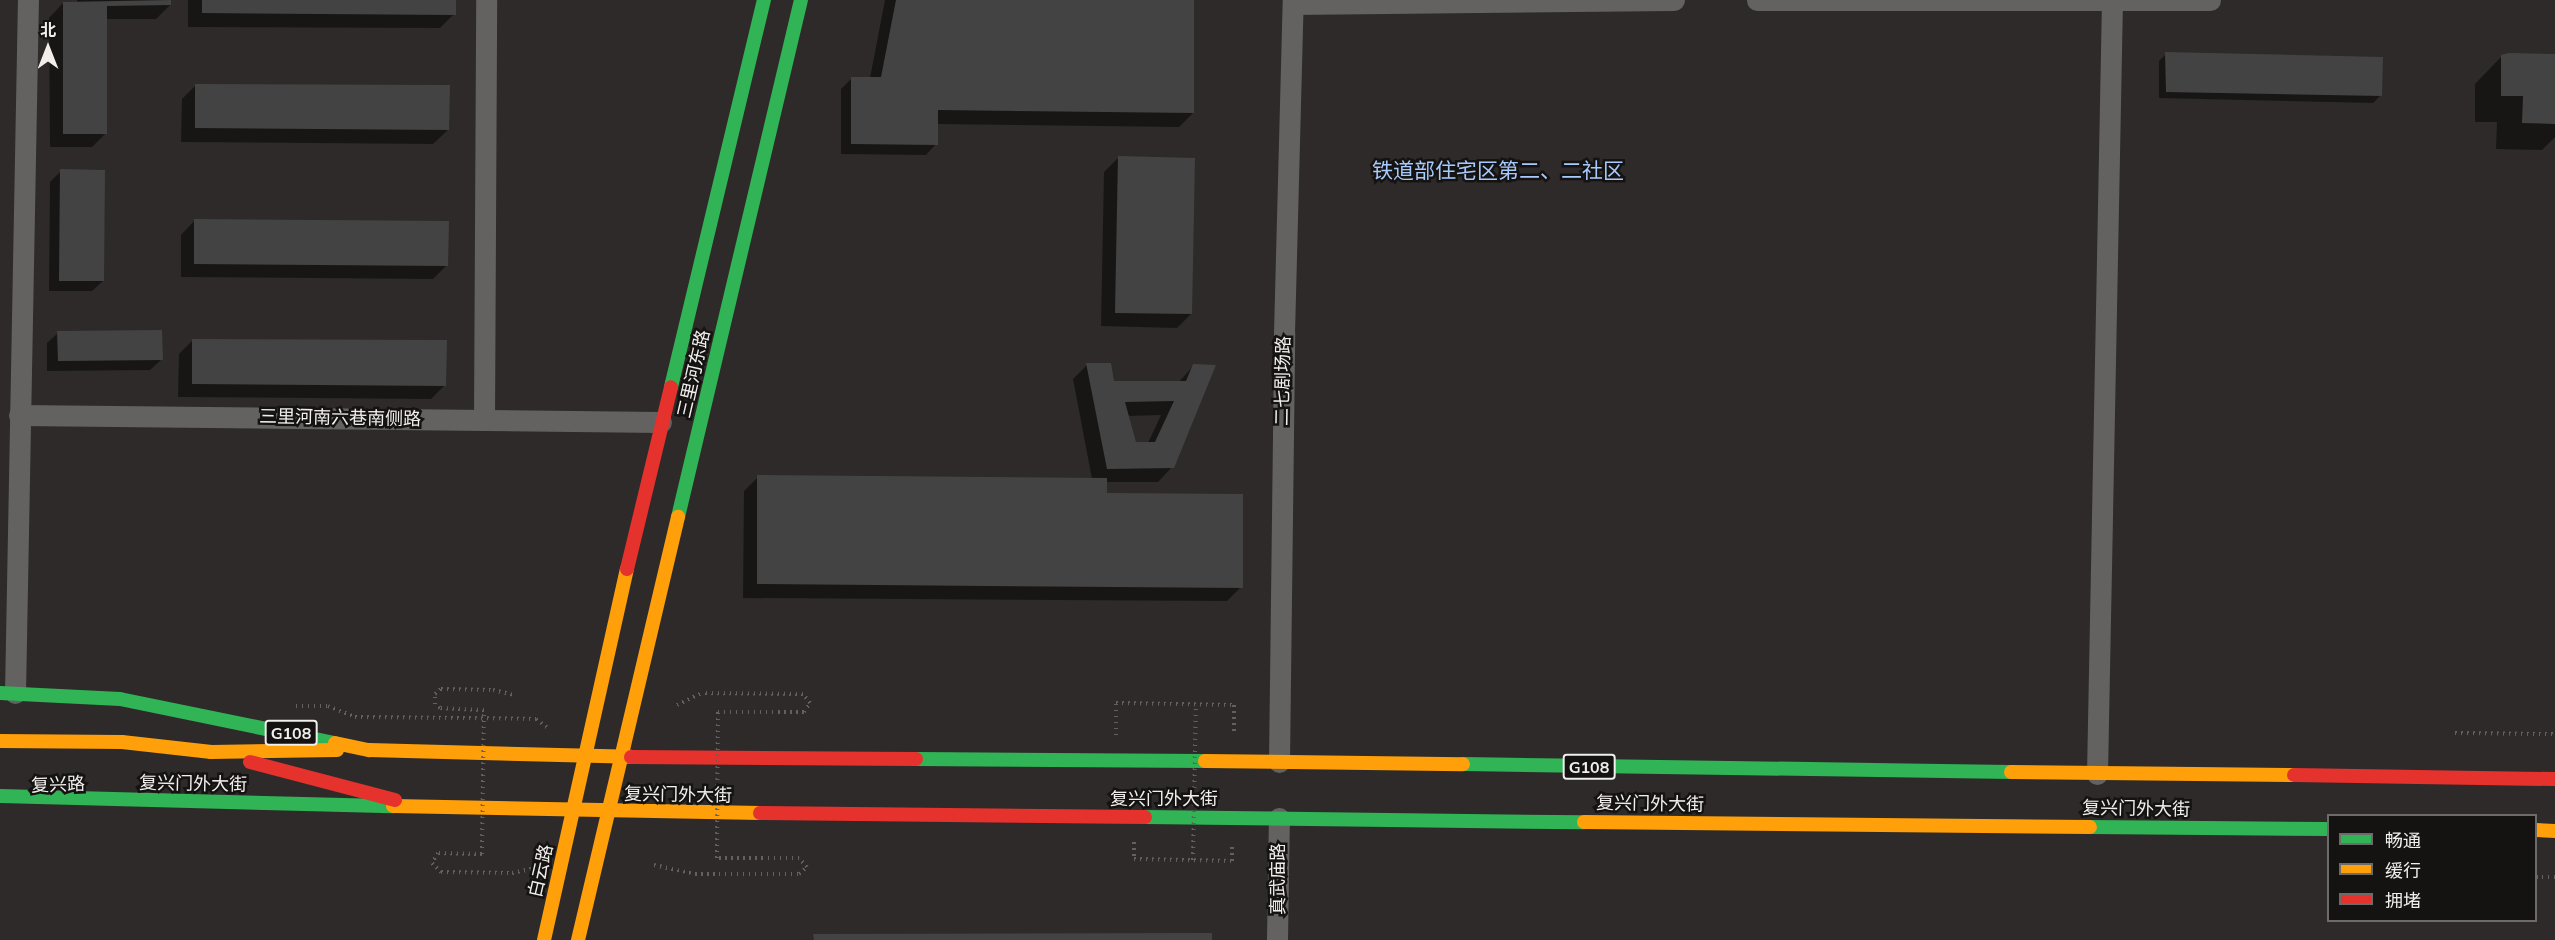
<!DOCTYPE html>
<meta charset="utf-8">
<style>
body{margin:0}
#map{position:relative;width:2555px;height:940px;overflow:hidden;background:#2d2a29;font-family:Mulish,"Noto Sans SC",sans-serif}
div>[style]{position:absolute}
.shadow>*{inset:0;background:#0007}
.building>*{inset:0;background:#444343}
.path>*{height:4px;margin-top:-2px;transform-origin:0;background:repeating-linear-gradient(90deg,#626060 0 1.5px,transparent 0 6px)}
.street>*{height:21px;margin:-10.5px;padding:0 10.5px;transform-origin:10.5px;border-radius:10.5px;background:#646261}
.fast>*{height:14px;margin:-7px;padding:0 7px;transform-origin:7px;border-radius:7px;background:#30b455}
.slow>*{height:14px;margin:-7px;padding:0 7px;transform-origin:7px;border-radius:7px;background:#ff9f0a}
.jam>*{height:14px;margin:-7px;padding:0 7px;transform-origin:7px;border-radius:7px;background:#e5322d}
.path-bridge>*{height:4px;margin-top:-2px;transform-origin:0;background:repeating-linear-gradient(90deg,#626060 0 1.5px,transparent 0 6px)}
span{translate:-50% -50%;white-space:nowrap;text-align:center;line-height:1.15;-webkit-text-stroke:5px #151312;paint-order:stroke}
.shield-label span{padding:2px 4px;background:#151312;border:2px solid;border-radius:4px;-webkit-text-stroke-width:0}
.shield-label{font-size:16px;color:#f1eeec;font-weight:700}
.street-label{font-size:18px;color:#f1eeec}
.quarter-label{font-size:21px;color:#a8c9fb}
.legend{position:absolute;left:2327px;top:814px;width:210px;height:108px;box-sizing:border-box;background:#151312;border:2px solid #6d6b69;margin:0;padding:8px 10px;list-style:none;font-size:18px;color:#f1eeec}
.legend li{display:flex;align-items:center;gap:12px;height:30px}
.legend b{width:30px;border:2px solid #6d6b69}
.north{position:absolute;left:18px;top:18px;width:60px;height:60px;-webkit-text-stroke:4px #151312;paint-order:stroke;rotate:0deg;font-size:16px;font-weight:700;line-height:24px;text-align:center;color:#f1eeec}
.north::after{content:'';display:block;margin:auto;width:21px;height:27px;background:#f1eeec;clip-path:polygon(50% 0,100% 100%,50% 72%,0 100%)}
</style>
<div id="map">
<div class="shadow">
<div style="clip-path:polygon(77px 0,170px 0,170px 5px,156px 19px,105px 19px,106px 133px,92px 147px,50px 147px,49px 18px,63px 3px,77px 3px)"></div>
<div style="clip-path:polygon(188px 0,455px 0,454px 14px,440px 28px,188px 27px)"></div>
<div style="clip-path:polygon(885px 0,1193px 0,1193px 113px,1179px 127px,936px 124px,936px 144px,926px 155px,841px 154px,841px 89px,852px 78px,870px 78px)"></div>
<div style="clip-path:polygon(2166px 54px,2380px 96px,2373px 103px,2159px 98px,2159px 61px)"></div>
<div style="clip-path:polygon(2501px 57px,2555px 57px,2555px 137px,2542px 150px,2496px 149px,2497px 122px,2475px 122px,2475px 84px)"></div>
<div style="clip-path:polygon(196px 85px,448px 130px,433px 144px,181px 142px,182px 99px)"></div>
<div style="clip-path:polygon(1118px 158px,1191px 314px,1177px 328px,1101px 326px,1104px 172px)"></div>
<div style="clip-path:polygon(61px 171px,103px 281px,92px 291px,49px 291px,50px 182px)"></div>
<div style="clip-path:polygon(195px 220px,447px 265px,433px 279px,181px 277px,181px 235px)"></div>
<div style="clip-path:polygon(58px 333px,161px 360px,150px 370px,47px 371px,47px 343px)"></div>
<div style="clip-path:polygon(193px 340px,445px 385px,431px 399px,178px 397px,179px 354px)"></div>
<div style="clip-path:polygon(evenodd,1087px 365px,1113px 383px,1178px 383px,1194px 365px,1172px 467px,1158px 482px,1106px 482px,1106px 495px,1241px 587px,1227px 601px,743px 598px,744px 491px,758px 477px,1092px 479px,1073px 379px,1087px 365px,1161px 415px,1148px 443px,1135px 444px,1127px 416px,1161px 415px)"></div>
</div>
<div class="building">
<div style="clip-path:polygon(171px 0,171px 5px,107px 6px,107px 134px,63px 134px,63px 2px)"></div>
<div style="clip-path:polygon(202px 0,456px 0,456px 15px,202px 13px)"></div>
<div style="clip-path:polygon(896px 0,1194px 0,1194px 113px,938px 110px,938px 145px,851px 144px,851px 77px,881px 77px)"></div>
<div style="clip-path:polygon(2165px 52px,2383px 57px,2382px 96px,2166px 92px)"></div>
<div style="clip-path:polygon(2509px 53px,2555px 54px,2555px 124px,2522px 123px,2523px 96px,2501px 96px,2501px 55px)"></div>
<div style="clip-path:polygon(195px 84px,450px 85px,449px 130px,195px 128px)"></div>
<div style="clip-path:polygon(1118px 156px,1195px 158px,1192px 314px,1115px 313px)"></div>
<div style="clip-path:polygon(60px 169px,105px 170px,104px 281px,59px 281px)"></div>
<div style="clip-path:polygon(194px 219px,449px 221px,448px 266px,194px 264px)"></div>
<div style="clip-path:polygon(162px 330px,163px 360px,58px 361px,57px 331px)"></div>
<div style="clip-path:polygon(192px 339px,447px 340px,446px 386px,192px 384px)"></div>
<div style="clip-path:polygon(evenodd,1086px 363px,1111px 363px,1114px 381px,1186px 381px,1193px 364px,1216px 365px,1174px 468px,1107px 469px,1086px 363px,1174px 401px,1155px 442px,1136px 442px,1125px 402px,1174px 401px)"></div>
<div style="clip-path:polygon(757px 475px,1107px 478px,1107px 493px,1243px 494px,1243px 588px,757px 584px)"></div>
<div style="clip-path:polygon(1212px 933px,1212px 940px,814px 940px,813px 934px)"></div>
</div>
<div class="path">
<div style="left:677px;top:705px;width:28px;rotate:-26deg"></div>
<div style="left:296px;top:706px;width:32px"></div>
<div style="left:328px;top:706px;width:29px;rotate:22deg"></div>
<div style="left:355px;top:717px;width:181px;rotate:0.6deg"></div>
<div style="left:536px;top:719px;width:15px;rotate:37deg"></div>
<div style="left:484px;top:710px;width:44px;rotate:-177.4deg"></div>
<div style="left:440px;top:708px;width:6px;rotate:-141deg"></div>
<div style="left:435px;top:704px;width:10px;rotate:-90deg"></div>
<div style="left:435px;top:694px;width:8px;rotate:-40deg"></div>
<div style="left:441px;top:689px;width:52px;rotate:1.1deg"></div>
<div style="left:493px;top:690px;width:23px;rotate:13deg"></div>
<div style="left:2455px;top:733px;width:100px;rotate:0.6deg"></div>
<div style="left:1116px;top:735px;width:32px;rotate:-90deg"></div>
<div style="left:1116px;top:703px;width:118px;rotate:1deg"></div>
<div style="left:1234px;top:705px;width:30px;rotate:90deg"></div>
<div style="left:1134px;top:842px;width:17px;rotate:90deg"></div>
<div style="left:1134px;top:859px;width:98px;rotate:1.2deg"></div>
<div style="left:1232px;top:861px;width:18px;rotate:-90deg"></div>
<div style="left:482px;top:854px;width:44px;rotate:-178.7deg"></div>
<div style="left:438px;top:853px;width:12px;rotate:121deg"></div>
<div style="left:432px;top:863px;width:13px;rotate:45deg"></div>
<div style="left:441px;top:872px;width:71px;rotate:0.8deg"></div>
<div style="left:512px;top:873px;width:25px;rotate:-12deg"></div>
<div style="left:654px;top:865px;width:42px;rotate:12.4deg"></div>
<div style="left:2536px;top:877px;width:19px"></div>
</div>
<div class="street">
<div style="left:1757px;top:0;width:453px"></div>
<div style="left:1293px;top:4px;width:381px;rotate:-0.6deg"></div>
<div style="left:19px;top:415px;width:642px;rotate:0.62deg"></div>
<div style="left:484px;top:420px;width:420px;rotate:-89.7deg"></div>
<div style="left:15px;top:693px;width:693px;rotate:-88.93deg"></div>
<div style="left:1279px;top:762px;width:429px;rotate:-89.3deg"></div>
<div style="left:1284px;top:333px;width:333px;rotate:-88.5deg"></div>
<div style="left:2097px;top:774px;width:773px;rotate:-88.89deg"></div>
<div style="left:1277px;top:940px;width:122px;rotate:-89.1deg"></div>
</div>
<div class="fast">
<div style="left:671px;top:387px;width:398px;rotate:-76.5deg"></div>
<div style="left:678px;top:517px;width:531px;rotate:-76.62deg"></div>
<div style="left:0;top:693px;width:120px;rotate:2.9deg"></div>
<div style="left:120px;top:699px;width:219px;rotate:11.6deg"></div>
<div style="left:916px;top:759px;width:289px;rotate:0.4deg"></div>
<div style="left:1463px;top:764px;width:548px;rotate:0.84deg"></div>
<div style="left:0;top:796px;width:393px;rotate:1.5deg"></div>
<div style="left:1145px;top:817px;width:439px;rotate:0.7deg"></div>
<div style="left:2090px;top:827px;width:238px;rotate:0.5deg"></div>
</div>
<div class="slow">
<div style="left:0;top:741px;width:122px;rotate:0.5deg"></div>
<div style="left:122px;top:742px;width:90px;rotate:6.4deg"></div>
<div style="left:211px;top:752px;width:126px;rotate:-0.9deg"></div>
<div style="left:335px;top:743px;width:35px;rotate:12deg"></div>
<div style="left:369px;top:750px;width:262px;rotate:1.5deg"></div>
<div style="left:1205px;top:761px;width:258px;rotate:0.7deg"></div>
<div style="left:2011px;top:772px;width:283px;rotate:0.6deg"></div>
<div style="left:393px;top:806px;width:367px;rotate:1.1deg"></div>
<div style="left:1584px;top:822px;width:506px;rotate:0.57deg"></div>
<div style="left:2536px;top:830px;width:19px;rotate:3deg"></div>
<div style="left:544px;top:940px;width:380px;rotate:-77.4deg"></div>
<div style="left:578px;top:940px;width:435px;rotate:-76.7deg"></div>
</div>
<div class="jam">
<div style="left:627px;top:569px;width:187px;rotate:-76.4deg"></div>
<div style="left:631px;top:757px;width:285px;rotate:0.4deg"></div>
<div style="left:250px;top:762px;width:150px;rotate:14.7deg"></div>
<div style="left:2294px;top:775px;width:261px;rotate:0.9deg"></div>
<div style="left:760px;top:813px;width:385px;rotate:0.6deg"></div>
</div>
<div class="path-bridge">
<div style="left:482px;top:854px;width:144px;rotate:-89.2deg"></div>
<div style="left:1193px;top:860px;width:155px;rotate:-88.9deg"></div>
<div style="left:695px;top:874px;width:104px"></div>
<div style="left:799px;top:874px;width:11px;rotate:-41deg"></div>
<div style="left:807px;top:867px;width:12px;rotate:-132deg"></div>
<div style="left:799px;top:858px;width:82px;rotate:180deg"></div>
<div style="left:717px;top:858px;width:146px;rotate:-89.6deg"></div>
<div style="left:718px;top:712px;width:86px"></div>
<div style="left:804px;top:712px;width:11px;rotate:-56deg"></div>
<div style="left:810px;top:703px;width:11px;rotate:-128deg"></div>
<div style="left:803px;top:694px;width:101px;rotate:-179.4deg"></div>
</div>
<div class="shield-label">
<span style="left:291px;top:733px">G108</span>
<span style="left:1589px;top:767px">G108</span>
</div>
<div class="street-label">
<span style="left:694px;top:374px;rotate:-77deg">三里河东路</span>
<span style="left:1283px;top:381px;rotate:-89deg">二七剧场路</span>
<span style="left:340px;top:418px;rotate:1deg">三里河南六巷南侧路</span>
<span style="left:193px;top:784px;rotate:1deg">复兴门外大街</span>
<span style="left:58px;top:785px;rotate:-2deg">复兴路</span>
<span style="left:678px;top:795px;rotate:1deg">复兴门外大街</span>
<span style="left:1164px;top:799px">复兴门外大街</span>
<span style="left:1650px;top:804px;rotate:1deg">复兴门外大街</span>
<span style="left:2136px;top:809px;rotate:1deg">复兴门外大街</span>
<span style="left:541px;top:871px;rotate:-77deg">白云路</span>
<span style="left:1278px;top:879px;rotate:-90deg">真武庙路</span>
</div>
<div class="quarter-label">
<span style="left:1498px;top:170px">铁道部住宅区第二、二社区</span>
</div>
<ul class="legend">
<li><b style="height:8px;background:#30b455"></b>畅通</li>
<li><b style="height:8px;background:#ff9f0a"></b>缓行</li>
<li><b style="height:8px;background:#e5322d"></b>拥堵</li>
</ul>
<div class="north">北</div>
</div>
